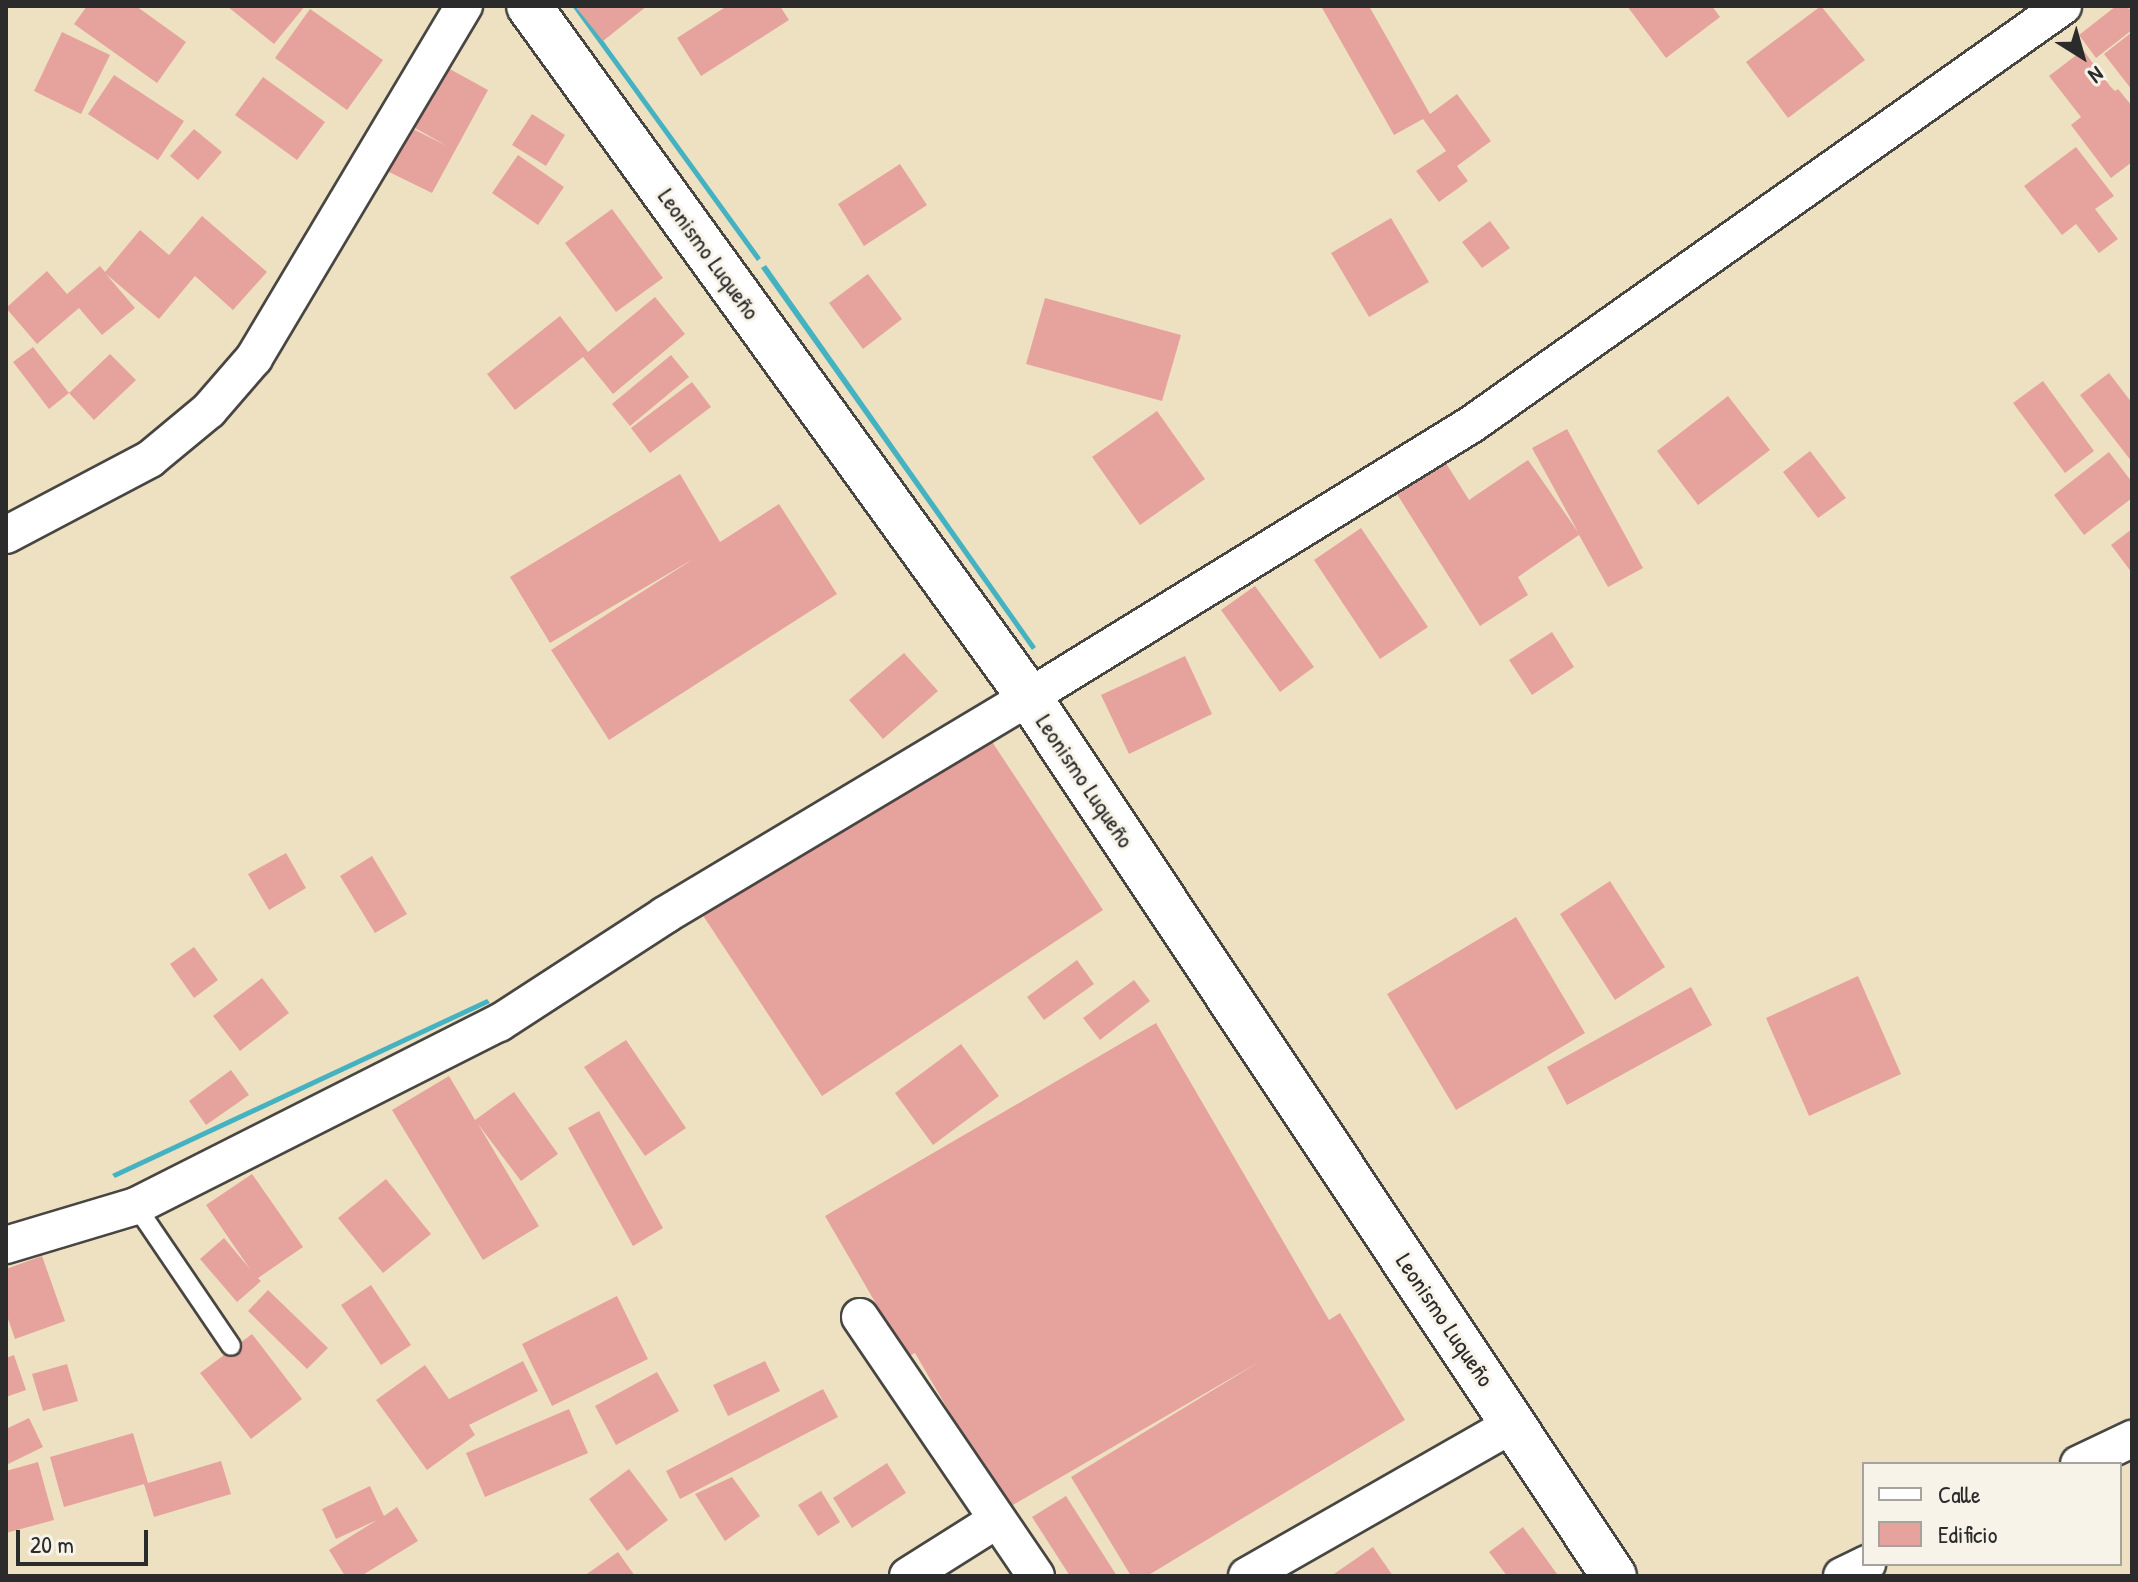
<!DOCTYPE html>
<meta charset="utf-8">
<style>
body{margin:0}
#map{position:relative;width:2138px;height:1582px;overflow:hidden;background:#eee1c2;font-family:"Patrick Hand",sans-serif}
div>[style]{position:absolute}
.water>*{inset:0;background:#45b2c2}
.building>*{inset:0;background:#e6a39d}
.roads{filter:drop-shadow(2px 0 #484642) drop-shadow(-2px 0 #484642) drop-shadow(0 2px #484642) drop-shadow(0 -2px #484642)}
.service>*{height:18px;margin:-9px;padding:0 9px;transform-origin:9px;border-radius:9px;background:#fff}
.minor>*{height:36px;margin:-18px;padding:0 18px;transform-origin:18px;border-radius:18px;background:#fff}
.tertiary>*{height:44px;margin:-22px;padding:0 22px;transform-origin:22px;border-radius:22px;background:#fff}
span{translate:-50% -50%;white-space:nowrap;text-align:center;line-height:1.15;-webkit-text-stroke:6px #f7f3e8;paint-order:stroke}
.street-label{font-size:24px;color:#2b2b2b}
.frame{position:absolute;inset:0;border:8px solid #2b2b2b;pointer-events:none}
.legend{position:absolute;left:1862px;top:1462px;width:260px;height:104px;box-sizing:border-box;background:#f7f3e8;border:2px solid #a5a39c;margin:0;padding:10px 14px;list-style:none;font-size:24px;color:#2b2b2b}
.legend li{display:flex;align-items:center;gap:16px;height:40px}
.legend b{width:40px;border:2px solid #a5a39c}
.north{position:absolute;left:2042px;top:16px;width:80px;height:80px;-webkit-text-stroke:6px #f7f3e8;paint-order:stroke;rotate:143deg;font-size:22px;font-weight:700;line-height:32px;text-align:center;color:#2b2b2b}
.north::after{content:'';display:block;margin:auto;width:28px;height:36px;background:#2b2b2b;clip-path:polygon(50% 0,100% 100%,50% 72%,0 100%)}
.scale{position:absolute;left:16px;top:1530px;width:132px;height:36px;box-sizing:border-box;border:4px solid #2b2b2b;border-top:0;padding-left:10px;font-size:24px;line-height:28px;white-space:nowrap;color:#2b2b2b;-webkit-text-stroke:6px #f7f3e8;paint-order:stroke}
</style>
<div id="map">
<div class="water">
<div style="clip-path:polygon(572px 6px,578px 6px,761px 258px,757px 261px)"></div>
<div style="clip-path:polygon(766px 265px,1036px 647px,1032px 650px,761px 268px)"></div>
<div style="clip-path:polygon(487px 999px,490px 1003px,115px 1178px,112px 1174px)"></div>
</div>
<div class="building">
<div style="clip-path:polygon(87px 6px,136px 6px,186px 42px,157px 83px,74px 24px)"></div>
<div style="clip-path:polygon(227px 6px,305px 6px,274px 44px)"></div>
<div style="clip-path:polygon(575px 6px,647px 6px,603px 41px)"></div>
<div style="clip-path:polygon(727px 6px,780px 6px,789px 20px,701px 76px,677px 38px)"></div>
<div style="clip-path:polygon(1321px 6px,1369px 6px,1430px 114px,1457px 94px,1491px 141px,1457px 166px,1468px 181px,1439px 202px,1416px 171px,1446px 151px,1423px 119px,1394px 135px)"></div>
<div style="clip-path:polygon(1627px 6px,1712px 6px,1720px 17px,1666px 58px)"></div>
<div style="clip-path:polygon(1821px 6px,1865px 60px,1788px 118px,1746px 62px)"></div>
<div style="clip-path:polygon(2116px 6px,2132px 9px,2132px 30px,2096px 58px,2079px 35px)"></div>
<div style="clip-path:polygon(310px 9px,383px 60px,347px 110px,275px 58px)"></div>
<div style="clip-path:polygon(62px 32px,110px 55px,81px 114px,34px 91px)"></div>
<div style="clip-path:polygon(2132px 32px,2132px 90px,2104px 54px)"></div>
<div style="clip-path:polygon(2083px 50px,2110px 86px,2115px 91px,2118px 89px,2132px 106px,2132px 162px,2111px 178px,2071px 125px,2081px 117px,2049px 76px)"></div>
<div style="clip-path:polygon(448px 68px,488px 90px,432px 193px,385px 170px,407px 126px,447px 146px,415px 128px)"></div>
<div style="clip-path:polygon(114px 75px,184px 121px,158px 160px,88px 114px)"></div>
<div style="clip-path:polygon(263px 77px,325px 122px,297px 160px,235px 115px)"></div>
<div style="clip-path:polygon(532px 114px,565px 135px,546px 166px,512px 145px)"></div>
<div style="clip-path:polygon(194px 129px,222px 152px,198px 180px,170px 156px)"></div>
<div style="clip-path:polygon(2076px 147px,2114px 196px,2095px 209px,2118px 239px,2099px 253px,2076px 224px,2062px 235px,2024px 186px)"></div>
<div style="clip-path:polygon(518px 155px,564px 187px,538px 225px,492px 193px)"></div>
<div style="clip-path:polygon(900px 164px,927px 205px,864px 246px,838px 204px)"></div>
<div style="clip-path:polygon(612px 209px,663px 278px,616px 312px,565px 243px)"></div>
<div style="clip-path:polygon(202px 216px,267px 272px,233px 310px,195px 276px,159px 319px,106px 274px,135px 308px,102px 335px,79px 308px,37px 344px,6px 308px,47px 271px,67px 294px,100px 266px,105px 272px,140px 230px,169px 255px)"></div>
<div style="clip-path:polygon(1391px 218px,1429px 282px,1369px 317px,1331px 253px)"></div>
<div style="clip-path:polygon(1490px 221px,1510px 248px,1482px 268px,1462px 242px)"></div>
<div style="clip-path:polygon(868px 274px,902px 319px,863px 349px,829px 303px)"></div>
<div style="clip-path:polygon(655px 297px,685px 334px,613px 394px,583px 357px,515px 410px,487px 374px,560px 316px,588px 352px)"></div>
<div style="clip-path:polygon(1045px 298px,1181px 335px,1162px 401px,1026px 364px)"></div>
<div style="clip-path:polygon(33px 347px,69px 393px,49px 409px,13px 362px)"></div>
<div style="clip-path:polygon(110px 354px,136px 380px,94px 420px,69px 393px)"></div>
<div style="clip-path:polygon(671px 355px,689px 377px,630px 426px,612px 404px)"></div>
<div style="clip-path:polygon(2109px 373px,2132px 403px,2132px 462px,2080px 395px)"></div>
<div style="clip-path:polygon(2043px 381px,2094px 451px,2065px 473px,2013px 403px)"></div>
<div style="clip-path:polygon(692px 382px,711px 407px,650px 453px,631px 428px)"></div>
<div style="clip-path:polygon(1728px 396px,1770px 450px,1698px 505px,1657px 451px)"></div>
<div style="clip-path:polygon(1157px 411px,1205px 479px,1140px 525px,1092px 457px)"></div>
<div style="clip-path:polygon(1567px 429px,1643px 568px,1608px 587px,1579px 535px,1518px 577px,1528px 595px,1480px 626px,1395px 491px,1444px 460px,1469px 500px,1528px 460px,1578px 532px,1532px 448px)"></div>
<div style="clip-path:polygon(1810px 451px,1846px 498px,1818px 518px,1783px 472px)"></div>
<div style="clip-path:polygon(2109px 452px,2132px 482px,2132px 498px,2084px 535px,2054px 495px)"></div>
<div style="clip-path:polygon(680px 474px,720px 542px,779px 504px,837px 594px,609px 740px,551px 650px,695px 558px,550px 643px,510px 577px)"></div>
<div style="clip-path:polygon(1361px 528px,1428px 627px,1380px 659px,1314px 560px)"></div>
<div style="clip-path:polygon(2132px 529px,2132px 573px,2111px 545px)"></div>
<div style="clip-path:polygon(1255px 586px,1314px 667px,1280px 692px,1221px 610px)"></div>
<div style="clip-path:polygon(1552px 632px,1574px 667px,1532px 695px,1509px 660px)"></div>
<div style="clip-path:polygon(904px 653px,938px 691px,883px 739px,849px 700px)"></div>
<div style="clip-path:polygon(1185px 656px,1212px 714px,1129px 754px,1101px 695px)"></div>
<div style="clip-path:polygon(983px 728px,1103px 910px,822px 1096px,702px 914px)"></div>
<div style="clip-path:polygon(286px 853px,306px 888px,269px 910px,248px 874px)"></div>
<div style="clip-path:polygon(372px 856px,407px 914px,375px 933px,340px 876px)"></div>
<div style="clip-path:polygon(1610px 881px,1665px 967px,1615px 1000px,1560px 914px)"></div>
<div style="clip-path:polygon(1516px 917px,1585px 1033px,1456px 1110px,1387px 994px)"></div>
<div style="clip-path:polygon(194px 947px,218px 980px,194px 998px,170px 964px)"></div>
<div style="clip-path:polygon(1077px 960px,1094px 984px,1044px 1020px,1027px 997px)"></div>
<div style="clip-path:polygon(1858px 976px,1901px 1074px,1809px 1116px,1766px 1018px)"></div>
<div style="clip-path:polygon(262px 978px,289px 1013px,240px 1051px,213px 1016px)"></div>
<div style="clip-path:polygon(1134px 980px,1150px 1001px,1100px 1040px,1083px 1018px)"></div>
<div style="clip-path:polygon(1691px 987px,1712px 1025px,1567px 1105px,1547px 1067px)"></div>
<div style="clip-path:polygon(1156px 1023px,1329px 1320px,1340px 1313px,1405px 1420px,1147px 1576px,1131px 1576px,1071px 1477px,1259px 1362px,1006px 1509px,915px 1353px,907px 1357px,825px 1216px)"></div>
<div style="clip-path:polygon(626px 1040px,686px 1128px,645px 1156px,584px 1067px)"></div>
<div style="clip-path:polygon(961px 1044px,999px 1096px,933px 1145px,895px 1093px)"></div>
<div style="clip-path:polygon(231px 1070px,249px 1095px,206px 1125px,189px 1101px)"></div>
<div style="clip-path:polygon(449px 1076px,475px 1120px,514px 1092px,558px 1154px,521px 1181px,478px 1124px,539px 1226px,483px 1260px,392px 1110px)"></div>
<div style="clip-path:polygon(599px 1111px,663px 1228px,633px 1246px,568px 1128px)"></div>
<div style="clip-path:polygon(252px 1174px,303px 1247px,258px 1278px,261px 1281px,237px 1302px,200px 1259px,224px 1238px,250px 1269px,206px 1205px)"></div>
<div style="clip-path:polygon(386px 1179px,431px 1234px,383px 1273px,338px 1218px)"></div>
<div style="clip-path:polygon(42px 1256px,65px 1321px,15px 1339px,6px 1313px,6px 1269px)"></div>
<div style="clip-path:polygon(371px 1285px,411px 1345px,381px 1365px,341px 1305px)"></div>
<div style="clip-path:polygon(268px 1290px,328px 1348px,307px 1369px,248px 1311px)"></div>
<div style="clip-path:polygon(617px 1296px,648px 1359px,552px 1406px,522px 1344px)"></div>
<div style="clip-path:polygon(252px 1334px,302px 1399px,251px 1439px,200px 1373px)"></div>
<div style="clip-path:polygon(14px 1355px,26px 1390px,6px 1397px,6px 1358px)"></div>
<div style="clip-path:polygon(523px 1361px,538px 1391px,469px 1425px,475px 1435px,427px 1470px,376px 1400px,425px 1365px,449px 1399px)"></div>
<div style="clip-path:polygon(765px 1361px,780px 1391px,728px 1416px,713px 1385px)"></div>
<div style="clip-path:polygon(67px 1364px,78px 1401px,43px 1411px,32px 1374px)"></div>
<div style="clip-path:polygon(657px 1372px,679px 1411px,616px 1445px,595px 1406px)"></div>
<div style="clip-path:polygon(823px 1389px,838px 1417px,680px 1499px,666px 1471px)"></div>
<div style="clip-path:polygon(569px 1409px,588px 1453px,485px 1497px,466px 1453px)"></div>
<div style="clip-path:polygon(29px 1418px,43px 1447px,6px 1465px,6px 1429px)"></div>
<div style="clip-path:polygon(133px 1433px,148px 1483px,221px 1461px,231px 1494px,154px 1517px,144px 1484px,64px 1507px,50px 1457px)"></div>
<div style="clip-path:polygon(38px 1462px,54px 1520px,6px 1533px,6px 1471px)"></div>
<div style="clip-path:polygon(887px 1463px,906px 1493px,852px 1528px,833px 1498px)"></div>
<div style="clip-path:polygon(629px 1469px,668px 1520px,627px 1551px,589px 1499px)"></div>
<div style="clip-path:polygon(732px 1477px,760px 1516px,725px 1541px,695px 1494px)"></div>
<div style="clip-path:polygon(370px 1486px,384px 1516px,397px 1507px,418px 1541px,361px 1576px,345px 1576px,329px 1550px,377px 1520px,336px 1539px,322px 1509px)"></div>
<div style="clip-path:polygon(821px 1491px,840px 1522px,818px 1536px,798px 1505px)"></div>
<div style="clip-path:polygon(1066px 1496px,1117px 1576px,1070px 1576px,1032px 1517px)"></div>
<div style="clip-path:polygon(1523px 1527px,1557px 1574px,1554px 1576px,1507px 1576px,1489px 1552px)"></div>
<div style="clip-path:polygon(1373px 1547px,1393px 1576px,1331px 1576px)"></div>
<div style="clip-path:polygon(618px 1552px,635px 1576px,584px 1576px)"></div>
</div>
<div class="roads">
<div class="service">
<div style="left:136px;top:1206px;width:169px;rotate:55.8deg"></div>
</div>
<div class="minor">
<div style="left:6px;top:535px;width:163px;rotate:-27.8deg"></div>
<div style="left:150px;top:459px;width:77px;rotate:-39.7deg"></div>
<div style="left:209px;top:410px;width:69px;rotate:-49.1deg"></div>
<div style="left:254px;top:358px;width:410px;rotate:-59.2deg"></div>
<div style="left:6px;top:1245px;width:136px;rotate:-16.7deg"></div>
<div style="left:136px;top:1206px;width:407px;rotate:-26.8deg"></div>
<div style="left:499px;top:1023px;width:198px;rotate:-33deg"></div>
<div style="left:665px;top:915px;width:424px;rotate:-30.9deg"></div>
<div style="left:1029px;top:697px;width:520px;rotate:-31.64deg"></div>
<div style="left:1472px;top:424px;width:724px;rotate:-35.27deg"></div>
<div style="left:860px;top:1317px;width:313px;rotate:55.8deg"></div>
<div style="left:2079px;top:1464px;width:59px;rotate:-25.3deg"></div>
<div style="left:908px;top:1576px;width:105px;rotate:-32.2deg"></div>
<div style="left:1247px;top:1576px;width:307px;rotate:-29.7deg"></div>
<div style="left:1842px;top:1576px;width:28px;rotate:-26deg"></div>
</div>
<div class="tertiary">
<div style="left:529px;top:6px;width:853px;rotate:54.11deg"></div>
<div style="left:1029px;top:697px;width:1056px;rotate:56.36deg"></div>
</div>
</div>
<div class="street-label">
<span style="left:709px;top:254px;rotate:54deg">Leonismo Luqueño</span>
<span style="left:1085px;top:781px;rotate:56deg">Leonismo Luqueño</span>
<span style="left:1445px;top:1320px;rotate:56deg">Leonismo Luqueño</span>
</div>
<div class="frame"></div>
<ul class="legend">
<li><b style="height:10px;background:#fff"></b>Calle</li>
<li><b style="height:22px;background:#e6a39d"></b>Edificio</li>
</ul>
<div class="north">N</div>
<div class="scale">20 m</div>
</div>
